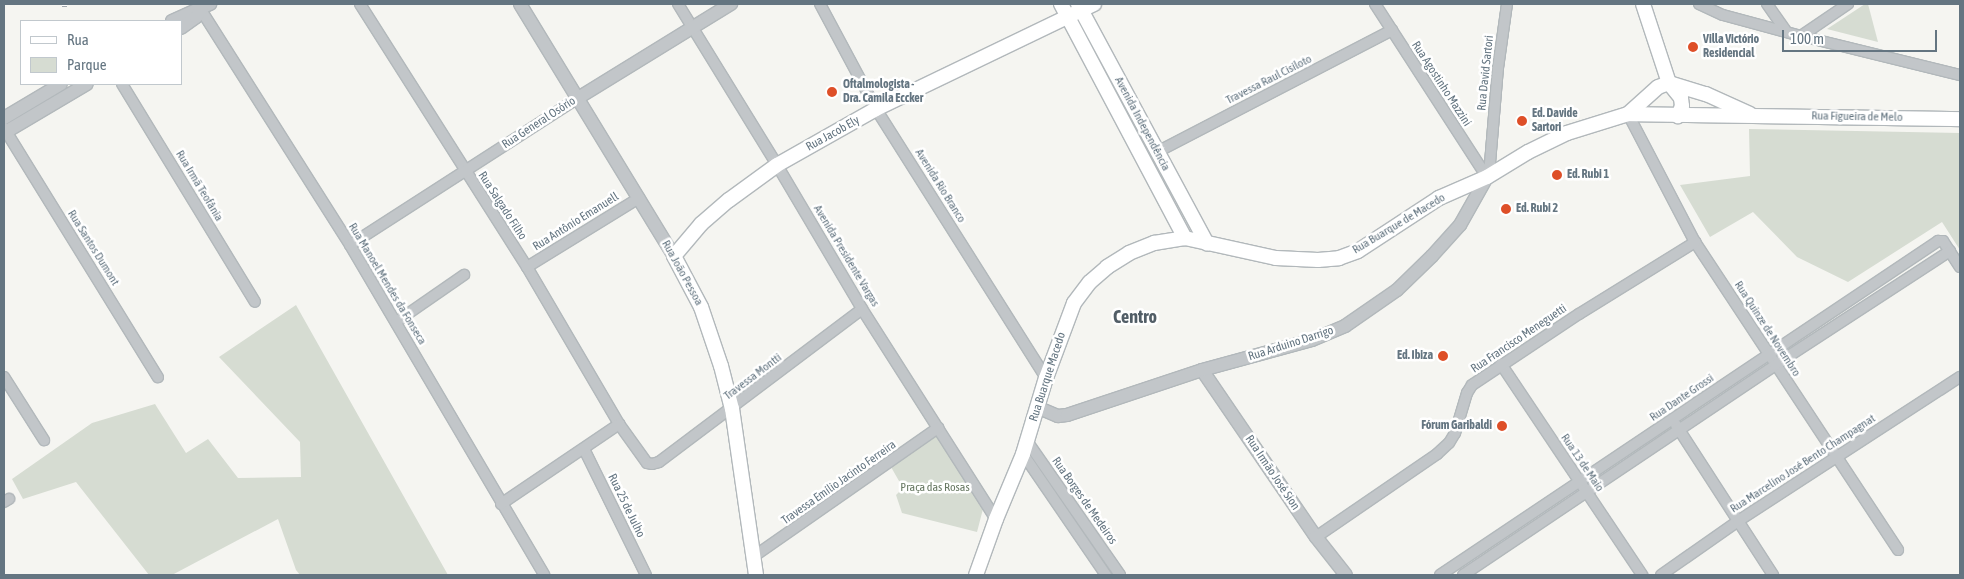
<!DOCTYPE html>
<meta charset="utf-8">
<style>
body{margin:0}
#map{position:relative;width:1964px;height:579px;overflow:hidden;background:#f5f5f1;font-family:"Asap Condensed",sans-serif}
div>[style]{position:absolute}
.green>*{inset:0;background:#d6dcd2}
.roads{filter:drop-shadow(1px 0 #b2b8bb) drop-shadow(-1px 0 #b2b8bb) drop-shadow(0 1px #b2b8bb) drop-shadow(0 -1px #b2b8bb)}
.minor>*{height:10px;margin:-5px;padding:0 5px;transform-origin:5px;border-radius:5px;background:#c2c6c9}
.tertiary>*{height:12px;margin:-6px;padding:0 6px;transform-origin:6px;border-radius:6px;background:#c2c6c9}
.secondary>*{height:14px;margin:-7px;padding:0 7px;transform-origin:7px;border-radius:7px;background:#fff}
.rail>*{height:5px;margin-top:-2.5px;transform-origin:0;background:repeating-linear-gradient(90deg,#fff 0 9px,#a1a7ac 0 18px);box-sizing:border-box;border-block:1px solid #a1a7ac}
.dots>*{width:14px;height:14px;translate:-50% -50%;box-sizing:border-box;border:2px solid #fff;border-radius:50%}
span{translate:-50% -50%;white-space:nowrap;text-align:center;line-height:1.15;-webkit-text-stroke:5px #fff;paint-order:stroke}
.poi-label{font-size:12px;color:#647581;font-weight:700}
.left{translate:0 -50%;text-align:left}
.right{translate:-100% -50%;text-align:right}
.street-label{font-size:12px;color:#647581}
.park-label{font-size:12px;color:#687963}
.district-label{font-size:18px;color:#525e67;font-weight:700}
.frame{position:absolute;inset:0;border:5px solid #647581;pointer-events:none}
.legend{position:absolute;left:20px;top:20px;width:162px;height:65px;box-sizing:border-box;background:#fff;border:1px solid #c1c8cd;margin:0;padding:6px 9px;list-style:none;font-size:15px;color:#647581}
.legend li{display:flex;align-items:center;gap:10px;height:25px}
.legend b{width:25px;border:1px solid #c1c8cd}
.scale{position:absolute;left:1782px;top:30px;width:155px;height:22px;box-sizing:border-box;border:2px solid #647581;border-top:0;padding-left:6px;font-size:15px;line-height:18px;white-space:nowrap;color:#647581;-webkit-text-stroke:4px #fff;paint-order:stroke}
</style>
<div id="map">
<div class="green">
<div style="clip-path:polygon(1865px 4px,1868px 4px,1878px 42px,1827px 29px)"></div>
<div style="clip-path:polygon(1749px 129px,1960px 133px,1960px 250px,1942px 222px,1848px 282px,1797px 257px,1753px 212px,1710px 237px,1680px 185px,1750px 176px)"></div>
<div style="clip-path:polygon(296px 305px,448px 575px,300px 575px,296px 570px,278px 519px,172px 575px,149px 575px,76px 482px,23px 499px,12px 479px,92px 423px,155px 404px,186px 453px,208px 439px,238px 478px,301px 477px,300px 442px,219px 357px)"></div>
<div style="clip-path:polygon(938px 434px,983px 509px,977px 532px,902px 513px,896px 495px,903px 488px,891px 467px)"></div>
</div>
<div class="roads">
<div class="minor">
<div style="left:360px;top:4px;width:312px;rotate:57.6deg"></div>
<div style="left:527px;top:267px;width:182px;rotate:59.6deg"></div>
<div style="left:619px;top:424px;width:48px;rotate:54.3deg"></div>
<div style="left:647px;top:463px;width:5px;rotate:11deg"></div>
<div style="left:652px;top:464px;width:7px;rotate:-16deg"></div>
<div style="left:659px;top:462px;width:254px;rotate:-37deg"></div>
<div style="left:678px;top:4px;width:189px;rotate:58.4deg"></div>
<div style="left:777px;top:165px;width:167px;rotate:59.4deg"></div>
<div style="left:862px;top:309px;width:249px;rotate:57.5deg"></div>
<div style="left:820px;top:4px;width:119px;rotate:61.9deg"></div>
<div style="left:876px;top:109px;width:318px;rotate:57.7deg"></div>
<div style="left:1375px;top:4px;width:206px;rotate:57.1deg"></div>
<div style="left:1699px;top:4px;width:26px;rotate:25deg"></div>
<div style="left:1723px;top:15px;width:81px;rotate:15.1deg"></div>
<div style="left:1801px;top:36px;width:164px;rotate:13.8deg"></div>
<div style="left:1767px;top:4px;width:32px;rotate:55deg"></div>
<div style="left:201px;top:10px;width:278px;rotate:57.6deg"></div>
<div style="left:350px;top:245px;width:383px;rotate:59.5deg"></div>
<div style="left:1801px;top:36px;width:57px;rotate:-34.2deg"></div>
<div style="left:122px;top:84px;width:255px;rotate:58.6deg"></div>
<div style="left:1628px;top:114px;width:144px;rotate:62.4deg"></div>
<div style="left:1695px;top:242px;width:369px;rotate:56.6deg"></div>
<div style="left:4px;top:128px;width:293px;rotate:58.3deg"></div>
<div style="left:1157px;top:152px;width:265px;rotate:-27.4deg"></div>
<div style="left:1489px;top:175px;width:107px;rotate:-85.2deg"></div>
<div style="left:1498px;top:68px;width:65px;rotate:-82deg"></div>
<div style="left:350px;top:245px;width:271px;rotate:-32.8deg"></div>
<div style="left:527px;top:267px;width:132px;rotate:-31.6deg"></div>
<div style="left:396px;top:322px;width:83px;rotate:-34.7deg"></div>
<div style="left:1501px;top:364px;width:254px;rotate:56.2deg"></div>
<div style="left:4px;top:377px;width:75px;rotate:57.6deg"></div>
<div style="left:1676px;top:425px;width:179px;rotate:57.1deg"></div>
<div style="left:1027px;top:441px;width:163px;rotate:55.2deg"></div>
<div style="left:584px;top:449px;width:140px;rotate:63.8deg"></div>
<div style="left:1023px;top:454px;width:147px;rotate:55.6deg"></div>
<div style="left:4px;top:502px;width:6px;rotate:-31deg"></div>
<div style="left:501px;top:504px;width:143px;rotate:-34.1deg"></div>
<div style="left:1316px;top:537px;width:147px;rotate:-34.4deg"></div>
<div style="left:1437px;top:454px;width:16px;rotate:-43deg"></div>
<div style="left:1449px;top:443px;width:12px;rotate:-59deg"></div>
<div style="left:1455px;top:433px;width:42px;rotate:-73.3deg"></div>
<div style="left:1467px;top:393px;width:9px;rotate:-58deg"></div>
<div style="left:1472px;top:385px;width:128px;rotate:-33.6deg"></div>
<div style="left:1579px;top:314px;width:137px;rotate:-31.8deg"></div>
<div style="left:753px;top:557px;width:226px;rotate:-34.9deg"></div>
<div style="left:1440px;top:575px;width:600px;rotate:-33.85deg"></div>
<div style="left:1938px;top:241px;width:5px"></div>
<div style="left:1943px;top:241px;width:31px;rotate:57deg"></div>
<div style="left:1463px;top:575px;width:376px;rotate:-33.9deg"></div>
<div style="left:1775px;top:365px;width:209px;rotate:-33.1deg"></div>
<div style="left:1661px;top:575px;width:94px;rotate:-35deg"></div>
<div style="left:1738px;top:521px;width:265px;rotate:-33deg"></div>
</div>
<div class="tertiary">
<div style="left:520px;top:4px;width:295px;rotate:58.6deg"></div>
<div style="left:172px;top:21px;width:42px;rotate:-24.1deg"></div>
<div style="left:181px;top:28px;width:19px;rotate:-36deg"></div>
<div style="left:196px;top:17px;width:9px;rotate:-54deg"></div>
<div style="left:578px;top:98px;width:180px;rotate:-31.6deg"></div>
<div style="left:4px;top:118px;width:66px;rotate:-30.8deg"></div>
<div style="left:4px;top:133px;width:96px;rotate:-30.6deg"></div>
<div style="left:1202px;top:370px;width:202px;rotate:55.7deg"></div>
<div style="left:1316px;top:537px;width:48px;rotate:51.7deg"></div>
<div style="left:1039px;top:408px;width:21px;rotate:23deg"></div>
<div style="left:1058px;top:416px;width:9px;rotate:-6deg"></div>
<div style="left:1067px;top:415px;width:142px;rotate:-18.4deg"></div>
<div style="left:1202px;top:370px;width:114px;rotate:-15.3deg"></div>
<div style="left:1312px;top:340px;width:36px;rotate:-23deg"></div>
<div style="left:1345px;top:326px;width:63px;rotate:-34.7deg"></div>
<div style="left:1397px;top:290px;width:49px;rotate:-44.2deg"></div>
<div style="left:1432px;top:256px;width:42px;rotate:-47.9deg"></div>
<div style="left:1460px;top:225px;width:55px;rotate:-60.6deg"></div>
</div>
<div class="secondary">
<div style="left:1061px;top:4px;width:265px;rotate:62.1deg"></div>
<div style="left:1078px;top:4px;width:272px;rotate:61.7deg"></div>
<div style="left:1643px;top:4px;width:83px;rotate:71.8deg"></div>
<div style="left:1669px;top:83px;width:19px;rotate:51deg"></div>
<div style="left:1681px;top:98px;width:8px;rotate:83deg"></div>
<div style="left:1682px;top:106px;width:11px;rotate:112deg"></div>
<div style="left:1669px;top:83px;width:39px;rotate:17deg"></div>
<div style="left:1706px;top:94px;width:48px;rotate:24.4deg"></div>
<div style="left:1628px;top:114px;width:40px;rotate:-42deg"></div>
<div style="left:1658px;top:87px;width:12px;rotate:-20deg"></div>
<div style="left:756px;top:575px;width:168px;rotate:-98.2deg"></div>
<div style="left:732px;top:409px;width:44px;rotate:-104.3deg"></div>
<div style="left:721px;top:366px;width:62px;rotate:-108.7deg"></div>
<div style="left:701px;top:307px;width:58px;rotate:-117.9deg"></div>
<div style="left:674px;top:256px;width:42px;rotate:-49.8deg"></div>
<div style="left:701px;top:224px;width:37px;rotate:-41deg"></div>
<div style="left:729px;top:200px;width:59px;rotate:-36.1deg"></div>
<div style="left:777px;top:165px;width:114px;rotate:-29.5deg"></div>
<div style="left:876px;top:109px;width:242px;rotate:-25.7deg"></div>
<div style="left:976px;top:575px;width:59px;rotate:-70.3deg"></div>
<div style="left:996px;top:519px;width:70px;rotate:-67.4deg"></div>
<div style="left:1023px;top:454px;width:79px;rotate:-73.2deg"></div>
<div style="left:1046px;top:378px;width:80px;rotate:-69.5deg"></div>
<div style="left:1074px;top:303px;width:26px;rotate:-53deg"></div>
<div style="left:1090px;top:282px;width:23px;rotate:-41deg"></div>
<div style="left:1107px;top:267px;width:26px;rotate:-32deg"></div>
<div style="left:1129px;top:253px;width:27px;rotate:-22deg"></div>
<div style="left:1154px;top:243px;width:31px;rotate:-9deg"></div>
<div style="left:1185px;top:238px;width:93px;rotate:12.4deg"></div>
<div style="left:1276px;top:258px;width:42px;rotate:2.7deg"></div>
<div style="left:1318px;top:260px;width:21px;rotate:-5deg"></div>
<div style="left:1339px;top:258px;width:20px;rotate:-20deg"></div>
<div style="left:1358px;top:251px;width:97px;rotate:-33.2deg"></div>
<div style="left:1439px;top:198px;width:52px;rotate:-23.6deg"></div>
<div style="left:1487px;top:177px;width:48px;rotate:-31.4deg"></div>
<div style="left:1528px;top:152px;width:43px;rotate:-26deg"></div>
<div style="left:1567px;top:133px;width:64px;rotate:-17.3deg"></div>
<div style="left:1628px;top:114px;width:332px;rotate:0.9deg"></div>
</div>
</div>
<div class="rail">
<div style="left:62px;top:4px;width:5px"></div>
</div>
<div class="dots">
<div style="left:1693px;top:47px;background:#de4f28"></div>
<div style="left:832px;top:92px;background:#de4f28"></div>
<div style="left:1522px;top:121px;background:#de4f28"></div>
<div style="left:1557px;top:175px;background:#de4f28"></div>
<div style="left:1506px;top:209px;background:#de4f28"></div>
<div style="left:1443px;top:356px;background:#de4f28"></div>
<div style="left:1502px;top:426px;background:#de4f28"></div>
</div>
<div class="poi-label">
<span class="left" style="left:1703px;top:47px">Villa Victório<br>Residencial</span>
<span class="left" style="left:843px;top:92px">Oftalmologista -<br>Dra. Camila Eccker</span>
<span class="left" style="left:1532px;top:121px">Ed. Davide<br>Sartori</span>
<span class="left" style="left:1567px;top:175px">Ed. Rubi 1</span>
<span class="left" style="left:1516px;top:209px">Ed. Rubi 2</span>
<span class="right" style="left:1433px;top:356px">Ed. Ibiza</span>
<span class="right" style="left:1492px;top:426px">Fórum Garibaldi</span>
</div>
<div class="street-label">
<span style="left:1486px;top:73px;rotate:-84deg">Rua David Sartori</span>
<span style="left:1269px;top:80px;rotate:-27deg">Travessa Raul Cisiloto</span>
<span style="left:1441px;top:84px;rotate:57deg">Rua Agostinho Mazzini</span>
<span style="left:1857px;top:117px;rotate:1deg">Rua Figueira de Melo</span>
<span style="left:539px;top:123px;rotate:-33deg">Rua General Osório</span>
<span style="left:1142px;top:124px;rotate:62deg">Avenida Independência</span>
<span style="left:833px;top:134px;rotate:-29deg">Rua Jacob Ely</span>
<span style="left:199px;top:186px;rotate:59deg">Rua Irmã Teofânia</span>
<span style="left:940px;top:186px;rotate:58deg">Avenida Rio Branco</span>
<span style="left:502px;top:206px;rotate:57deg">Rua Salgado Filho</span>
<span style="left:576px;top:222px;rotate:-32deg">Rua Antônio Emanuell</span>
<span style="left:1399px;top:224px;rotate:-31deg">Rua Buarque de Macedo</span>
<span style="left:93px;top:248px;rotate:58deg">Rua Santos Dumont</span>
<span style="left:846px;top:256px;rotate:59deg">Avenida Presidente Vargas</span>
<span style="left:682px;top:273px;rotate:61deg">Rua João Pessoa</span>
<span style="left:387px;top:284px;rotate:59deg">Rua Manoel Mendes da Fonseca</span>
<span style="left:1767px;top:329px;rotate:57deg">Rua Quinze de Novembro</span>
<span style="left:1519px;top:339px;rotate:-34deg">Rua Francisco Meneguetti</span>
<span style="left:1291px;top:344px;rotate:-18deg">Rua Arduino Darrigo</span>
<span style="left:753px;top:377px;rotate:-37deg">Travessa Montti</span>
<span style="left:1048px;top:377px;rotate:-72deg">Rua Buarque Macedo</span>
<span style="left:1682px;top:398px;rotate:-34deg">Rua Dante Grossi</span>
<span style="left:1582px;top:463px;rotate:56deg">Rua 13 de Maio</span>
<span style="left:1803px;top:464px;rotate:-33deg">Rua Marcelino José Bento Champagnat</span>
<span style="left:1272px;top:473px;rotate:56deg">Rua Irmão José Sion</span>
<span style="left:839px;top:483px;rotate:-35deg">Travessa Emílio Jacinto Ferreira</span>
<span style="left:1084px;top:501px;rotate:55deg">Rua Borges de Medeiros</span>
<span style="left:626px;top:506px;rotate:64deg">Rua 25 de Julho</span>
</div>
<div class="park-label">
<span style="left:935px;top:488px">Praça das Rosas</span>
</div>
<div class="district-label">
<span style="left:1135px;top:317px">Centro</span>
</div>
<div class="frame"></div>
<ul class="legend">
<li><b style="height:6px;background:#fff"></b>Rua</li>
<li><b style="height:14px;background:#d6dcd2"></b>Parque</li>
</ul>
<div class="scale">100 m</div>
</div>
